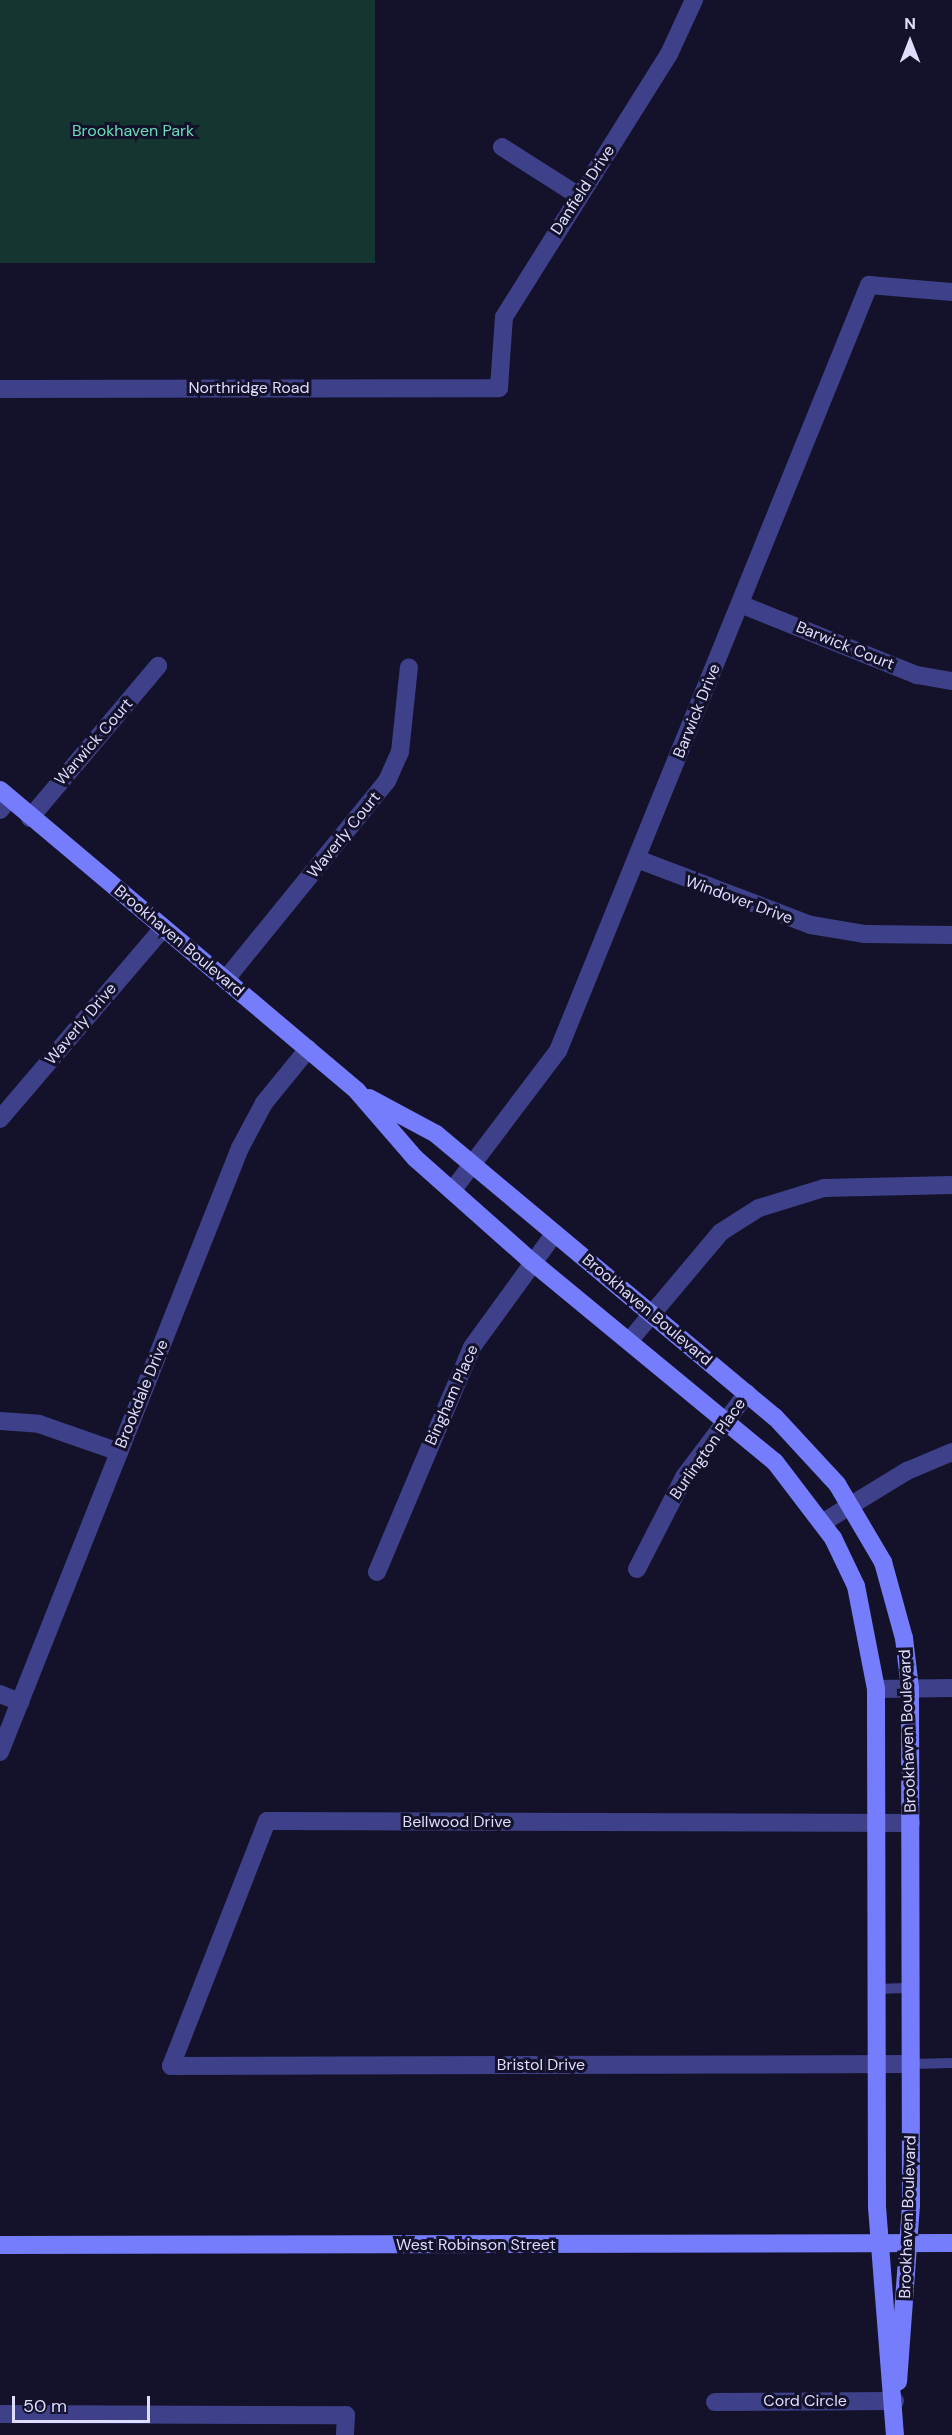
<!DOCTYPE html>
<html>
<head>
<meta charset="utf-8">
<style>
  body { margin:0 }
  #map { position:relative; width:952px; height:2435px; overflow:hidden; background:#14122b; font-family:"DM Sans",sans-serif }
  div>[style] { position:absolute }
  .green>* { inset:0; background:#153531; transform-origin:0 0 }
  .lane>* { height:10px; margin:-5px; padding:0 5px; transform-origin:5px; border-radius:5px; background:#3e4189 }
  .street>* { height:18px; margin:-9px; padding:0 9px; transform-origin:9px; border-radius:9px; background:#3e4189 }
  .secondary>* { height:18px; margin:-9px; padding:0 9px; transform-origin:9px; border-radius:9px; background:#757dfd }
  span { translate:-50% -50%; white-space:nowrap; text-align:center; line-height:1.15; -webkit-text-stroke:6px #14122b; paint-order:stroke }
  .park-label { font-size:16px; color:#68dfb8 }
  .street-label { font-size:16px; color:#deddfe }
  .north { position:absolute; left:880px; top:12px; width:60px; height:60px; -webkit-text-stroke:4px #14122b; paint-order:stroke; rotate:0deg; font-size:16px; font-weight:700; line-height:24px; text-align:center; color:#deddfe }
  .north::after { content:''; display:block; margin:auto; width:21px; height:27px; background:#deddfe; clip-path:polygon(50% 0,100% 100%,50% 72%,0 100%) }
  .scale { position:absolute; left:12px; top:2396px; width:138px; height:27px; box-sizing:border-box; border:3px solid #deddfe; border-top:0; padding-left:8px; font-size:18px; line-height:21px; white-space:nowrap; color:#deddfe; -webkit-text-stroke:4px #14122b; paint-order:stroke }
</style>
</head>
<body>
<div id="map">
  <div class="green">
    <div style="left:0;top:0;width:375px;height:263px"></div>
  </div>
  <div class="lane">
    <div style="left:877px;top:1989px;width:34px;rotate:-2deg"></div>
    <div style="left:911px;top:2064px;width:41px;rotate:-1.4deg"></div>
  </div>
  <div class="street">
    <div style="left:502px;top:147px;width:91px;rotate:32.5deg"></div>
    <div style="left:0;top:389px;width:499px;rotate:-0.1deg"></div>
    <div style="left:499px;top:388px;width:71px;rotate:-86deg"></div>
    <div style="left:504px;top:317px;width:310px;rotate:-57.9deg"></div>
    <div style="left:669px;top:54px;width:60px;rotate:-65.2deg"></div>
    <div style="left:740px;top:604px;width:191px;rotate:21.9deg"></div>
    <div style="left:917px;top:675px;width:36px;rotate:10deg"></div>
    <div style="left:0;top:810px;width:14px;rotate:-51deg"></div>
    <div style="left:30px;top:818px;width:199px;rotate:-49.9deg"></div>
    <div style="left:637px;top:859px;width:186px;rotate:20.8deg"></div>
    <div style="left:811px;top:925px;width:55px;rotate:9.5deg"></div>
    <div style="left:865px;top:934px;width:87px;rotate:0.7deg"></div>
    <div style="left:226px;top:979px;width:255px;rotate:-50.9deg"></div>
    <div style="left:387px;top:781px;width:32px;rotate:-66deg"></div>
    <div style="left:400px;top:752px;width:85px;rotate:-84deg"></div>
    <div style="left:0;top:1119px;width:251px;rotate:-49.5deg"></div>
    <div style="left:452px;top:1191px;width:176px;rotate:-52.9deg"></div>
    <div style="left:558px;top:1051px;width:827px;rotate:-67.9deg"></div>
    <div style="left:869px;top:285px;width:83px;rotate:4.8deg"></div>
    <div style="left:630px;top:1340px;width:141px;rotate:-49.9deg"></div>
    <div style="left:721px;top:1232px;width:45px;rotate:-32.3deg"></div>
    <div style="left:759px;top:1208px;width:68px;rotate:-17.1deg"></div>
    <div style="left:824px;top:1188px;width:128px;rotate:-1.3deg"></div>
    <div style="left:0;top:1421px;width:39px;rotate:4deg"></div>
    <div style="left:39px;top:1424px;width:85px;rotate:19.3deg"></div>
    <div style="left:822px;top:1523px;width:100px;rotate:-31.5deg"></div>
    <div style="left:907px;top:1471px;width:49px;rotate:-22.9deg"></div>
    <div style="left:637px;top:1569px;width:103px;rotate:-62.9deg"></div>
    <div style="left:684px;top:1477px;width:105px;rotate:-53.1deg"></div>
    <div style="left:377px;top:1572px;width:244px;rotate:-67.1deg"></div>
    <div style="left:472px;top:1347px;width:140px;rotate:-54deg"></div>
    <div style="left:876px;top:1689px;width:76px;rotate:-0.8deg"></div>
    <div style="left:0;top:1694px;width:22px;rotate:22deg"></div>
    <div style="left:0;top:1752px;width:650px;rotate:-68.33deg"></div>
    <div style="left:240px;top:1148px;width:51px;rotate:-61.9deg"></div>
    <div style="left:264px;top:1103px;width:70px;rotate:-50.8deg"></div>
    <div style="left:911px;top:1823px;width:644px;rotate:-179.82deg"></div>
    <div style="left:267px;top:1821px;width:263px;rotate:111.4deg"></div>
    <div style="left:171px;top:2066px;width:740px;rotate:-0.15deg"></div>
    <div style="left:715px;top:2402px;width:180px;rotate:-0.3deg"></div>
    <div style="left:0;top:2414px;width:346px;rotate:0.2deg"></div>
    <div style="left:346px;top:2415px;width:20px;rotate:93deg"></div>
  </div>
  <div class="secondary">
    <div style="left:0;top:790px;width:467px;rotate:40.1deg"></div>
    <div style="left:357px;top:1091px;width:89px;rotate:49.1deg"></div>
    <div style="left:415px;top:1158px;width:155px;rotate:41.6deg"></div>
    <div style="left:531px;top:1261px;width:316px;rotate:39.5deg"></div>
    <div style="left:775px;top:1462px;width:96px;rotate:52.7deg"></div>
    <div style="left:833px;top:1538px;width:53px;rotate:64.4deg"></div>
    <div style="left:856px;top:1586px;width:105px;rotate:79deg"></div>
    <div style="left:876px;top:1689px;width:518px;rotate:89.89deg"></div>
    <div style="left:877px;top:2207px;width:229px;rotate:85.5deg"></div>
    <div style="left:369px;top:1098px;width:76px;rotate:28.2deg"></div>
    <div style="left:436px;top:1134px;width:442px;rotate:39.9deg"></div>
    <div style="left:775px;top:1417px;width:91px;rotate:47.2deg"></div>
    <div style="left:837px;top:1484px;width:91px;rotate:59.5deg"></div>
    <div style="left:883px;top:1562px;width:79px;rotate:74.6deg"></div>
    <div style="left:904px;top:1638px;width:50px;rotate:83.2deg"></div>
    <div style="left:910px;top:1688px;width:517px;rotate:89.89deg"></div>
    <div style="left:911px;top:2205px;width:177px;rotate:94.2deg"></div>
    <div style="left:0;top:2245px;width:952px;rotate:-0.12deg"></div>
  </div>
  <div class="park-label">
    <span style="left:133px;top:131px">Brookhaven Park</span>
  </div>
  <div class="street-label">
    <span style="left:583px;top:190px;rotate:-57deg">Danfield Drive</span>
    <span style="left:249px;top:388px">Northridge Road</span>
    <span style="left:845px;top:646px;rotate:22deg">Barwick Court</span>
    <span style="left:697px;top:711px;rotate:-68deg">Barwick Drive</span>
    <span style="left:94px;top:742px;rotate:-49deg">Warwick Court</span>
    <span style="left:344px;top:835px;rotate:-51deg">Waverly Court</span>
    <span style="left:739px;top:900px;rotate:20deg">Windover Drive</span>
    <span style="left:179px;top:941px;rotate:40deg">Brookhaven Boulevard</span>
    <span style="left:81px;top:1024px;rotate:-50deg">Waverly Drive</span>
    <span style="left:647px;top:1310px;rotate:40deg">Brookhaven Boulevard</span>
    <span style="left:142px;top:1394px;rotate:-68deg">Brookdale Drive</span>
    <span style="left:452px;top:1395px;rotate:-66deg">Bingham Place</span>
    <span style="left:708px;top:1449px;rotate:-55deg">Burlington Place</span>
    <span style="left:908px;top:1731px;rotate:-92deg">Brookhaven Boulevard</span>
    <span style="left:457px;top:1822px">Bellwood Drive</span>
    <span style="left:541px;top:2065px">Bristol Drive</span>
    <span style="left:908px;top:2217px;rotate:-88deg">Brookhaven Boulevard</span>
    <span style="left:476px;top:2245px">West Robinson Street</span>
    <span style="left:805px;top:2401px">Cord Circle</span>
  </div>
  <div class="north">N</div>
  <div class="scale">50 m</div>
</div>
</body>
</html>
